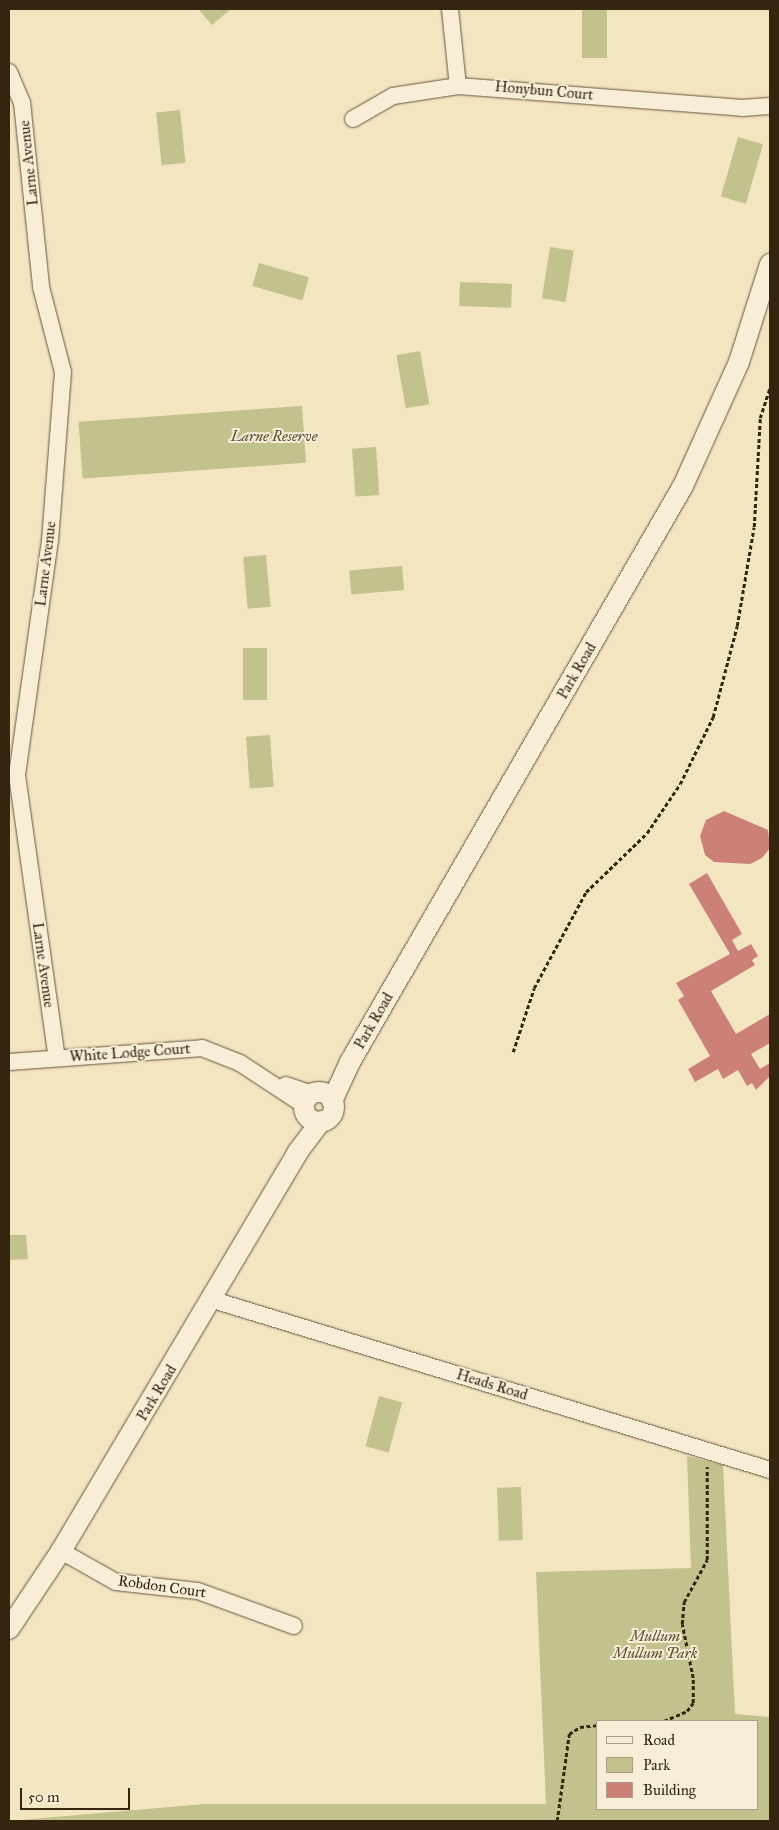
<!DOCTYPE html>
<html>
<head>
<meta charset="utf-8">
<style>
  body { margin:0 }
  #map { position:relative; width:779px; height:1830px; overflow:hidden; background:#f4e5c1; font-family:"IM FELL Great Primer",serif }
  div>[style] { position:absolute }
  .green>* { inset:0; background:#c2c28e; transform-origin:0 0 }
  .building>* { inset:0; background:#cb8177 }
  .path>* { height:2.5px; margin-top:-1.25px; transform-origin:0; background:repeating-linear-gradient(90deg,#34250f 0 4px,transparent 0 6.5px) }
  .roads { filter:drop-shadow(0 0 1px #64553c) drop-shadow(0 0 1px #64553c) }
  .minor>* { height:16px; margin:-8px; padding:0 8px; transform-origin:8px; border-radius:8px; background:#f8eed7 }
  .tertiary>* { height:20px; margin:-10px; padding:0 10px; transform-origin:10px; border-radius:10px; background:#f8eed7 }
  .tertiary>.ring { margin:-10px; padding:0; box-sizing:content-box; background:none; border:20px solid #f8eed7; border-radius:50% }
  span { translate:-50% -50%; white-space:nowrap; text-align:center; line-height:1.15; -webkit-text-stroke:4px #f8eed7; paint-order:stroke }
  .street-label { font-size:15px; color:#34250f }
  .park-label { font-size:15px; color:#584c2f; font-style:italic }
  .frame { position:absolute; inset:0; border:10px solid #34250f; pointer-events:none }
  .legend { position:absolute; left:596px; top:1720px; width:162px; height:90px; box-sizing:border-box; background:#f8eed7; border:1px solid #aa9e87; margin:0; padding:6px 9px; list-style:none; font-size:15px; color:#34250f }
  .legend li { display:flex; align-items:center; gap:10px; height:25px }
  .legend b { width:25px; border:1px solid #aa9e87 }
  .scale { position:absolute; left:20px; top:1788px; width:110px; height:22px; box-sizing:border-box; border:2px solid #34250f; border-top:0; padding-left:6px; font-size:15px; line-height:18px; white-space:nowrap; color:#34250f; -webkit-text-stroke:4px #f8eed7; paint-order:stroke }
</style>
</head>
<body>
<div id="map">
  <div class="green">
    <div style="clip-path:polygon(198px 9px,231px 9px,212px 25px)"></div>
    <div style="left:582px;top:9px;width:25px;height:49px"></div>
    <div style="left:180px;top:110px;width:53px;height:24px;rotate:84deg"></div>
    <div style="left:738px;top:137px;width:26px;height:62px;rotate:16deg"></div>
    <div style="left:550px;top:247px;width:24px;height:52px;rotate:9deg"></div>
    <div style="left:259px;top:263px;width:52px;height:24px;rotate:16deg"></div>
    <div style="left:460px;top:282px;width:52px;height:24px;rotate:2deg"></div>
    <div style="left:420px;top:351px;width:54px;height:24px;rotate:80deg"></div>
    <div style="left:302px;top:406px;width:57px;height:224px;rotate:86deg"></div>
    <div style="left:376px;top:447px;width:48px;height:24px;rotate:86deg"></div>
    <div style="left:266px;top:555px;width:52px;height:23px;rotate:85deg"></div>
    <div style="left:402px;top:566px;width:24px;height:53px;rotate:85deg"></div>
    <div style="left:243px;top:648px;width:24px;height:52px"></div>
    <div style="left:270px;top:735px;width:52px;height:24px;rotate:86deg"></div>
    <div style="clip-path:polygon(9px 1235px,26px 1235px,28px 1259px,9px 1260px)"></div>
    <div style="left:379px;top:1396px;width:24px;height:52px;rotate:15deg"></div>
    <div style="clip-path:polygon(evenodd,687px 1456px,723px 1465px,735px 1714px,770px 1717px,770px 1821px,9px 1821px,204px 1804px,546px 1804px,536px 1572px,691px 1568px,687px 1456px,598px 1721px,758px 1721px,758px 1809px,598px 1809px,598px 1721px)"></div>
    <div style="left:521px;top:1487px;width:53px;height:24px;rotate:88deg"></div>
  </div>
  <div class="building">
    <div style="clip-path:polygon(724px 811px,768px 830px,770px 848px,762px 858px,750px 864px,714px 862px,705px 855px,700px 836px,706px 820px)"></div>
    <div style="clip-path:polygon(707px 873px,742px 934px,732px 940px,738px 951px,751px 944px,758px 956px,752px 960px,755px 965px,711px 991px,736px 1034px,770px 1014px,770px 1043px,751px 1054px,760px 1069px,770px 1063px,770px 1076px,756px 1090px,752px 1083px,747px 1086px,738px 1070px,723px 1079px,718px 1069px,695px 1082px,688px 1069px,710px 1056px,678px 1000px,684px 996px,676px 983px,730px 954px,689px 884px)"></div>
  </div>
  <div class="path">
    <div style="left:513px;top:1052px;width:67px;rotate:-71.8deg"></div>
    <div style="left:534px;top:988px;width:109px;rotate:-61.6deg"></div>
    <div style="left:586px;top:892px;width:85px;rotate:-44deg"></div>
    <div style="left:647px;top:833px;width:59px;rotate:-56deg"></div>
    <div style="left:680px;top:784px;width:75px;rotate:-63.8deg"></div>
    <div style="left:713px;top:717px;width:94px;rotate:-75.2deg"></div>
    <div style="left:737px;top:626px;width:100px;rotate:-80.3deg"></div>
    <div style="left:754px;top:527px;width:109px;rotate:-86.8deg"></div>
    <div style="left:760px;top:418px;width:33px;rotate:-72deg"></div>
    <div style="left:664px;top:1721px;width:25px;rotate:-23deg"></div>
    <div style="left:687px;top:1711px;width:10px;rotate:-53deg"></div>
    <div style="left:693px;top:1703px;width:25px;rotate:-90deg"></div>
    <div style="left:693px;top:1678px;width:55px;rotate:-101.5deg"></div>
    <div style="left:682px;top:1624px;width:22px;rotate:-85deg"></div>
    <div style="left:684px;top:1602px;width:48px;rotate:-61.3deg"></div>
    <div style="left:707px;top:1560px;width:93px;rotate:-90deg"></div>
    <div style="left:77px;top:1821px;width:131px"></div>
    <div style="left:557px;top:1821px;width:88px;rotate:-82.1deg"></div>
    <div style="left:569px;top:1734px;width:13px;rotate:-32deg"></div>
    <div style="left:580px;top:1727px;width:18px;rotate:-6deg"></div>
  </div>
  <div class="roads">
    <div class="minor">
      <div style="left:450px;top:9px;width:77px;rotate:84.1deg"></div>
      <div style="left:9px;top:72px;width:33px;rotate:67deg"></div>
      <div style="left:22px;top:102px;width:186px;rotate:84.1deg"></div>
      <div style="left:41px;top:287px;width:88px;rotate:75.5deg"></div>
      <div style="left:63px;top:372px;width:169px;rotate:94.4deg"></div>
      <div style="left:50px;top:540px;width:237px;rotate:98deg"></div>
      <div style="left:17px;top:775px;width:286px;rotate:82deg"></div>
      <div style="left:353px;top:119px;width:46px;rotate:-29.9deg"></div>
      <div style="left:393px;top:96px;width:66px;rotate:-8.7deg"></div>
      <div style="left:458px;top:86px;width:285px;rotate:4.4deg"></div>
      <div style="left:742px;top:108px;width:28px;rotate:-4deg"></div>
      <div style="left:9px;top:1062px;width:194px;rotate:-4.1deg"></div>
      <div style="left:202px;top:1048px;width:41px;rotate:21.5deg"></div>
      <div style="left:240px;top:1063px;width:77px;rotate:33.3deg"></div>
      <div style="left:286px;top:1085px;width:28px;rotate:19deg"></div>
      <div style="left:213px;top:1300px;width:582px;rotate:16.97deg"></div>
      <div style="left:61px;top:1551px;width:63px;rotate:29.4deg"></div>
      <div style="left:116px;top:1582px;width:82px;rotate:6.3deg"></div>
      <div style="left:198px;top:1591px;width:102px;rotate:20deg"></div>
    </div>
    <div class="tertiary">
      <div class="ring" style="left:304px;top:1092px;width:10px;height:10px"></div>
      <div style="left:332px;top:1101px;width:43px;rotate:-65.2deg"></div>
      <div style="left:350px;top:1062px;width:665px;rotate:-59.97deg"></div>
      <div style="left:683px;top:486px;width:136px;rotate:-65.7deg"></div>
      <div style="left:739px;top:362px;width:103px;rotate:-72.4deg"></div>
      <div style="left:9px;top:1629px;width:94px;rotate:-56.3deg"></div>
      <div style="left:61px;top:1551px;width:463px;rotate:-59.3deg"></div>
      <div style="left:297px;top:1153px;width:40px;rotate:-53deg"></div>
    </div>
  </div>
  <div class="street-label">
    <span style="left:544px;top:91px;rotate:5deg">Honybun Court</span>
    <span style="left:29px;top:163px;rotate:-96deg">Larne Avenue</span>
    <span style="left:46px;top:564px;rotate:-83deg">Larne Avenue</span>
    <span style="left:577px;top:671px;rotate:-60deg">Park Road</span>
    <span style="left:43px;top:965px;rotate:82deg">Larne Avenue</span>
    <span style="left:374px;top:1021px;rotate:-60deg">Park Road</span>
    <span style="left:130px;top:1053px;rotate:-4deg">White Lodge Court</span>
    <span style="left:492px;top:1385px;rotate:17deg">Heads Road</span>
    <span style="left:157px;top:1393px;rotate:-59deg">Park Road</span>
    <span style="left:162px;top:1587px;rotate:8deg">Robdon Court</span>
  </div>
  <div class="park-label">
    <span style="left:274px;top:437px">Larne Reserve</span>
    <span style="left:655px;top:1645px">Mullum<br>Mullum Park</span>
  </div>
  <div class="frame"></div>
  <ul class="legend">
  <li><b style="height:6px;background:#f8eed7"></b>Road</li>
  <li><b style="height:14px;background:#c2c28e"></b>Park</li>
  <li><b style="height:14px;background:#cb8177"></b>Building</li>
  </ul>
  <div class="scale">50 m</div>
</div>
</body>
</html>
